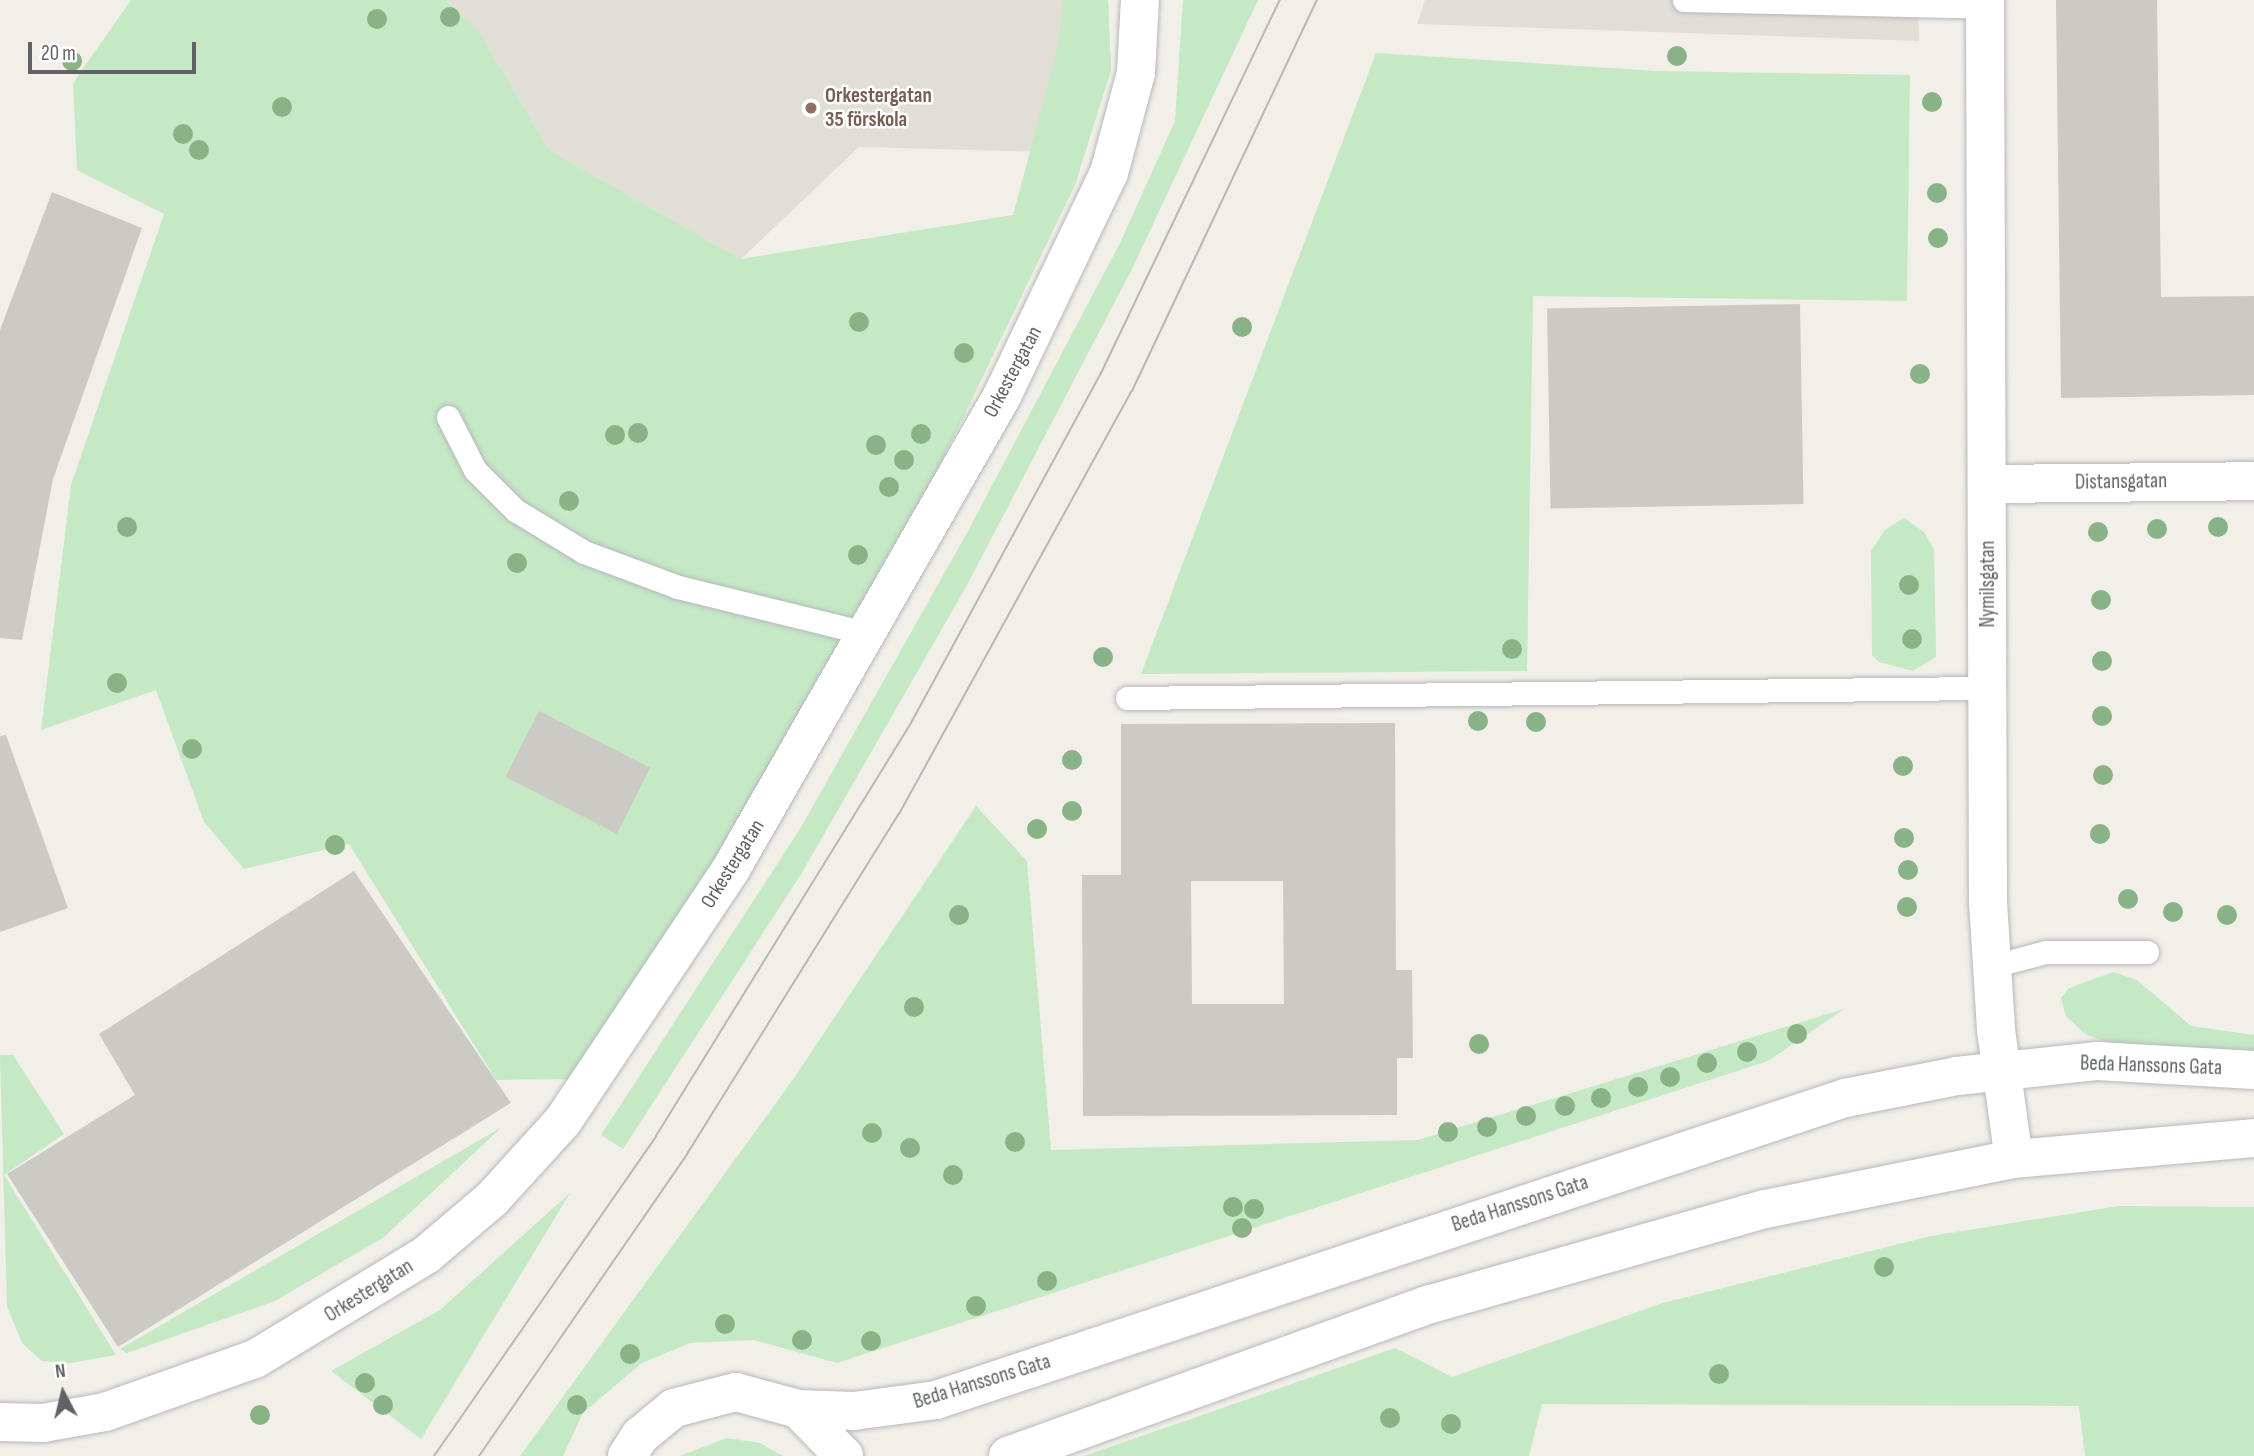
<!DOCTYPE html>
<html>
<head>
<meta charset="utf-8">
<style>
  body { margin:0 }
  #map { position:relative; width:2254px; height:1456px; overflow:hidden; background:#f1efe8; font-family:"Sofia Sans Condensed",sans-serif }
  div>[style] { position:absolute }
  .education>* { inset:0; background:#e1ded6 }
  .green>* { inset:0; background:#c5e8c5 }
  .building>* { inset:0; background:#cccac5; transform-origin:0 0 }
  .roads { filter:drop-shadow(0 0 2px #b5b8bc) drop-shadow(0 0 2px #b5b8bc) }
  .service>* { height:23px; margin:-11.5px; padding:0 11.5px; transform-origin:11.5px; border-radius:11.5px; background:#fff }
  .minor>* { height:38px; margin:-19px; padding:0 19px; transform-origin:19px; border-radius:19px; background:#fff }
  .tertiary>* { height:38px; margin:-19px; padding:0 19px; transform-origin:19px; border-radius:19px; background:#fff }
  .tram>* { height:2px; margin:-1px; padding:0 1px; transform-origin:1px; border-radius:1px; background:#b6b7b8 }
  .trees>* { width:20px; height:20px; margin:-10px; border-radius:50%; background:#89b387 }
  .dots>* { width:19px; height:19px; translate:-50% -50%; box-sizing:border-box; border:4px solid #fff; border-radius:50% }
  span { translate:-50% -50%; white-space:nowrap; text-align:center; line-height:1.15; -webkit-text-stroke:5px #fff; paint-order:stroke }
  .education-label { font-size:21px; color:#785e54; font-weight:700 }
  .left { translate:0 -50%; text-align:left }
  .street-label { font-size:21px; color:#5f6368 }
  .north { position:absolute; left:28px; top:1358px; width:70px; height:70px; -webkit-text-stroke:5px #fff; paint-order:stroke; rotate:353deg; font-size:19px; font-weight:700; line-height:28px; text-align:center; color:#5f6368 }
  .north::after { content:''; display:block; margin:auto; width:24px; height:32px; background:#5f6368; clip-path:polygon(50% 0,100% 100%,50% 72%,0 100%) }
  .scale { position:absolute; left:28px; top:42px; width:168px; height:32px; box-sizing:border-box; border:4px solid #5f6368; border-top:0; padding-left:9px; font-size:21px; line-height:24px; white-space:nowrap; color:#5f6368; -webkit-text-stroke:5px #fff; paint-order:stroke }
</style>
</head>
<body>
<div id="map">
  <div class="education">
    <div style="clip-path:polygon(446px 0,1108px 0,1111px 70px,1085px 153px,859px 147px,741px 259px,549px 150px,481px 35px)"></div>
    <div style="clip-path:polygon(1425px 0,1918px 0,1919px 41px,1417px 24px)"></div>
  </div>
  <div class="green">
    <div style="clip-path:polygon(131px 0,446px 0,481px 35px,549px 150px,741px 259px,1013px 215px,1058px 46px,1064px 0,1108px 0,1111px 70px,1075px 185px,936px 474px,668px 942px,574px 1079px,496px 1080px,349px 844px,244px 869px,204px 822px,156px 690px,41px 730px,71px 485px,164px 214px,77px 170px,73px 83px)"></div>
    <div style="clip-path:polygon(1183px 0,1258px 0,1132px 269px,966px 587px,800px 876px,623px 1149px,601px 1135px,800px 829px,967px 533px,1120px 243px,1175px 121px)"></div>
    <div style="clip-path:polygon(1376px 53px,1657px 71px,1910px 75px,1907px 301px,1533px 296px,1527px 671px,1141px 674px)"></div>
    <div style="clip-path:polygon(1904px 518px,1924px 532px,1934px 549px,1936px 657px,1913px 671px,1879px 662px,1872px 655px,1871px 551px,1885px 530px)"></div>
    <div style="clip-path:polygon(976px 806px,1027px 861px,1051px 1150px,1418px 1140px,1844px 1009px,1768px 1061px,837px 1363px,754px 1340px,690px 1343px,642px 1363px,583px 1413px,563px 1456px,520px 1456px,794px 1078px)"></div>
    <div style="clip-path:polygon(2113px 972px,2137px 980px,2191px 1026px,2254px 1035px,2254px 1056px,2111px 1043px,2085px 1034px,2066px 1016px,2061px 998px,2069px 988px)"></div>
    <div style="clip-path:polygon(0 1055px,13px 1055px,64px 1134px,4px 1175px,116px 1355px,70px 1363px,42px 1361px,22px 1343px,7px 1306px)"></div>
    <div style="clip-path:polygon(502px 1127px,384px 1237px,275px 1301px,127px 1353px,120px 1349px)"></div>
    <div style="clip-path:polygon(570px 1193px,421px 1439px,331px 1371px,440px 1310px)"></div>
    <div style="clip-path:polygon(2119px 1206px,2254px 1207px,2254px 1456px,2085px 1456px,2079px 1406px,1542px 1404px,1529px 1456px,1084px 1456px,1395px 1348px,1452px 1377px,1663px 1303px,1931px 1236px)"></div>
    <div style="clip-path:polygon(727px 1438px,760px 1443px,783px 1456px,680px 1456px)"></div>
  </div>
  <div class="building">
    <div style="clip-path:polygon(2056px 0,2157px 0,2161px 297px,2254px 296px,2254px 395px,2061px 398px)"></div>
    <div style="clip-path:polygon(52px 192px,142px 228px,53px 479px,22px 640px,0 638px,0 330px)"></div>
    <div style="left:1800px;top:304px;width:200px;height:253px;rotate:89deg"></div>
    <div style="left:539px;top:711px;width:125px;height:74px;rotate:27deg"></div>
    <div style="clip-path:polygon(evenodd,1395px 723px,1396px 970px,1412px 970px,1413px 1058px,1397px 1058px,1397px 1115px,1083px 1116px,1082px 875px,1121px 875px,1121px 724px,1395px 723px,1191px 881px,1283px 881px,1284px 1004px,1192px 1004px,1191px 881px)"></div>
    <div style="clip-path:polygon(6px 735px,68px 908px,0 932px,0 736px)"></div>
    <div style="clip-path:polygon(354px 871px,511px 1103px,118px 1347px,7px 1174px,135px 1095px,99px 1034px)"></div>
  </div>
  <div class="roads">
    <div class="service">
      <div style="left:1684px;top:0;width:301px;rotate:1.3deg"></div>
      <div style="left:448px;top:417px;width:59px;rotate:63deg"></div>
      <div style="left:475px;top:470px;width:57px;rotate:45deg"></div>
      <div style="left:515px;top:510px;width:81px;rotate:31.3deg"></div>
      <div style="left:584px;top:552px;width:100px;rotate:20.4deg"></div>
      <div style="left:678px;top:587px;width:197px;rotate:13.8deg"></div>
      <div style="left:1127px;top:698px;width:860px;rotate:-0.67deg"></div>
      <div style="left:1993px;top:966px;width:55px;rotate:-14.8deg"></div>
      <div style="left:2046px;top:952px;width:101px"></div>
    </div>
    <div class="minor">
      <div style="left:1985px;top:0;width:902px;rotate:89.81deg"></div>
      <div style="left:1988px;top:902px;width:128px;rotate:86.4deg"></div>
      <div style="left:1996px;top:1030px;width:130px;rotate:82.1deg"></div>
      <div style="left:1988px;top:484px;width:266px;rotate:-0.6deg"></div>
      <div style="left:0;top:1422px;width:43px;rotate:1.3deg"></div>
      <div style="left:43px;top:1423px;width:63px;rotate:-10.1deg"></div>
      <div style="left:105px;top:1412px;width:159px;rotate:-19.5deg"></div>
      <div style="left:255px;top:1359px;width:200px;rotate:-31.3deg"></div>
      <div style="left:426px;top:1255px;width:87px;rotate:-40.3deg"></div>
      <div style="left:492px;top:1199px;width:105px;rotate:-47.7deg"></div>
      <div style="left:563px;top:1121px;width:303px;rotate:-56.3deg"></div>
      <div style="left:731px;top:869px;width:545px;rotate:-60.19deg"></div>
      <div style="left:1002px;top:396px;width:247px;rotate:-64.4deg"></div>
      <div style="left:1109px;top:173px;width:104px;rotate:-74.9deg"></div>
      <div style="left:1136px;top:73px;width:73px;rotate:-86.9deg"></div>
    </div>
    <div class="tertiary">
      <div style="left:798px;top:1409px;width:56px;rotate:2deg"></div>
      <div style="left:854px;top:1411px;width:83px;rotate:-7.6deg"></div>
      <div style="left:936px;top:1400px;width:958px;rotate:-18.38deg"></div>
      <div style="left:1845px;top:1098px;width:114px;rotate:-11.1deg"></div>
      <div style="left:1957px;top:1076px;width:142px;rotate:-6.1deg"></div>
      <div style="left:2098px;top:1061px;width:156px;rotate:3.3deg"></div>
      <div style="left:627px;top:1456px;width:24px;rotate:-57deg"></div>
      <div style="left:640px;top:1436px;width:44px;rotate:-39.5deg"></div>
      <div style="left:674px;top:1408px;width:64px;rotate:-14.5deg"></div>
      <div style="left:736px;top:1392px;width:64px;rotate:15.3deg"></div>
      <div style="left:798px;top:1409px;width:66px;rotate:45.6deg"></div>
      <div style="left:1008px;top:1456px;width:449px;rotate:-19.8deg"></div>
      <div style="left:1431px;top:1304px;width:347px;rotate:-15.9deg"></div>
      <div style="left:1765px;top:1209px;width:254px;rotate:-11.4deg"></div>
      <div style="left:2014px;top:1159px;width:241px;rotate:-5deg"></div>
    </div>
  </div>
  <div class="tram">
    <div style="left:434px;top:1456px;width:389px;rotate:-55.2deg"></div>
    <div style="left:656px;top:1136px;width:488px;rotate:-58.3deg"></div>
    <div style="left:912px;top:721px;width:396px;rotate:-61.5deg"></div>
    <div style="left:1101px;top:373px;width:414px;rotate:-64.4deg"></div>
    <div style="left:479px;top:1456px;width:367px;rotate:-55.4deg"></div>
    <div style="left:687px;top:1154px;width:401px;rotate:-58.1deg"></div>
    <div style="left:899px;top:814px;width:483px;rotate:-61.2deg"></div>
    <div style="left:1132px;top:391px;width:433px;rotate:-64.7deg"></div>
  </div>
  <div class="trees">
    <div style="left:450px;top:17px"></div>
    <div style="left:377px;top:19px"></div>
    <div style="left:1677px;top:56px"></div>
    <div style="left:72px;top:61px"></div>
    <div style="left:1932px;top:102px"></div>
    <div style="left:282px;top:107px"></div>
    <div style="left:183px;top:134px"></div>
    <div style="left:199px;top:150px"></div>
    <div style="left:1937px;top:193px"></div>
    <div style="left:1938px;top:238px"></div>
    <div style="left:859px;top:322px"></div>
    <div style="left:1242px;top:327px"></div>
    <div style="left:964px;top:353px"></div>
    <div style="left:1920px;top:374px"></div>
    <div style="left:638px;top:433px"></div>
    <div style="left:921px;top:434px"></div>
    <div style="left:615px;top:435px"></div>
    <div style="left:876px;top:445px"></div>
    <div style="left:904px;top:460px"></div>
    <div style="left:889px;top:487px"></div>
    <div style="left:569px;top:501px"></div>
    <div style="left:127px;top:527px"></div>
    <div style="left:2218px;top:527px"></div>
    <div style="left:2157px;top:529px"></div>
    <div style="left:2098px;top:532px"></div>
    <div style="left:858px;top:555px"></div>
    <div style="left:517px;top:563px"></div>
    <div style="left:1909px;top:585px"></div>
    <div style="left:2101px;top:600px"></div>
    <div style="left:1912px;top:639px"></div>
    <div style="left:1512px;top:649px"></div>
    <div style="left:1103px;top:657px"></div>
    <div style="left:2102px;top:661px"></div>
    <div style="left:117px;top:683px"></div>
    <div style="left:2102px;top:716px"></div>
    <div style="left:1478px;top:721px"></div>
    <div style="left:1536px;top:722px"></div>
    <div style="left:192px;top:749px"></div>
    <div style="left:1072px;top:760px"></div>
    <div style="left:1903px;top:766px"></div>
    <div style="left:2103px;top:775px"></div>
    <div style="left:1072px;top:811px"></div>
    <div style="left:1037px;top:829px"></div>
    <div style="left:2100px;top:834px"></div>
    <div style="left:1904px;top:838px"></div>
    <div style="left:335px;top:845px"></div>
    <div style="left:1908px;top:870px"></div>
    <div style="left:2128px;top:899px"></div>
    <div style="left:1907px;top:907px"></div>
    <div style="left:2173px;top:912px"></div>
    <div style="left:959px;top:915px"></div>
    <div style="left:2227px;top:915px"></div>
    <div style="left:914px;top:1007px"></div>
    <div style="left:1797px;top:1034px"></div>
    <div style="left:1479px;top:1044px"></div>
    <div style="left:1747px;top:1052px"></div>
    <div style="left:1707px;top:1063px"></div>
    <div style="left:1670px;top:1077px"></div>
    <div style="left:1638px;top:1087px"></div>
    <div style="left:1601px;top:1098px"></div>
    <div style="left:1565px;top:1106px"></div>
    <div style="left:1526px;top:1116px"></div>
    <div style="left:1487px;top:1127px"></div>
    <div style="left:1448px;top:1132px"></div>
    <div style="left:872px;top:1133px"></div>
    <div style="left:1015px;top:1142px"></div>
    <div style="left:910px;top:1148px"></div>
    <div style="left:953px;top:1175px"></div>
    <div style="left:1233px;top:1207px"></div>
    <div style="left:1254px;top:1209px"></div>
    <div style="left:1242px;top:1228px"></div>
    <div style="left:1884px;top:1267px"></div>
    <div style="left:1047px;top:1281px"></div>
    <div style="left:976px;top:1306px"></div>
    <div style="left:725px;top:1324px"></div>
    <div style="left:802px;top:1340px"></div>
    <div style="left:871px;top:1341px"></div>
    <div style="left:630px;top:1354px"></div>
    <div style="left:1719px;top:1374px"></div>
    <div style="left:365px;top:1383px"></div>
    <div style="left:383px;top:1405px"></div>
    <div style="left:577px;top:1405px"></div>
    <div style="left:260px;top:1415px"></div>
    <div style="left:1390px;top:1418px"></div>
    <div style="left:1451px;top:1424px"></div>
  </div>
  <div class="dots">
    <div style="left:811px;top:108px;background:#8d6e63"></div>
  </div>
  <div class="education-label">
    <span class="left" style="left:825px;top:108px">Orkestergatan<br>35 förskola</span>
  </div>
  <div class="street-label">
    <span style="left:1013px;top:372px;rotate:-62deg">Orkestergatan</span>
    <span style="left:2121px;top:482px;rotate:-1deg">Distansgatan</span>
    <span style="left:1988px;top:584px;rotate:-90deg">Nymilsgatan</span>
    <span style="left:733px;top:864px;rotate:-58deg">Orkestergatan</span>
    <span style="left:2151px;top:1066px;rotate:2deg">Beda Hanssons Gata</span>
    <span style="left:1520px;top:1204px;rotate:-18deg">Beda Hanssons Gata</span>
    <span style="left:369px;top:1291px;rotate:-32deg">Orkestergatan</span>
    <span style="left:982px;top:1382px;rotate:-17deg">Beda Hanssons Gata</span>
  </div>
  <div class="north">N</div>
  <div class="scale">20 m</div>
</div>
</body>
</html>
